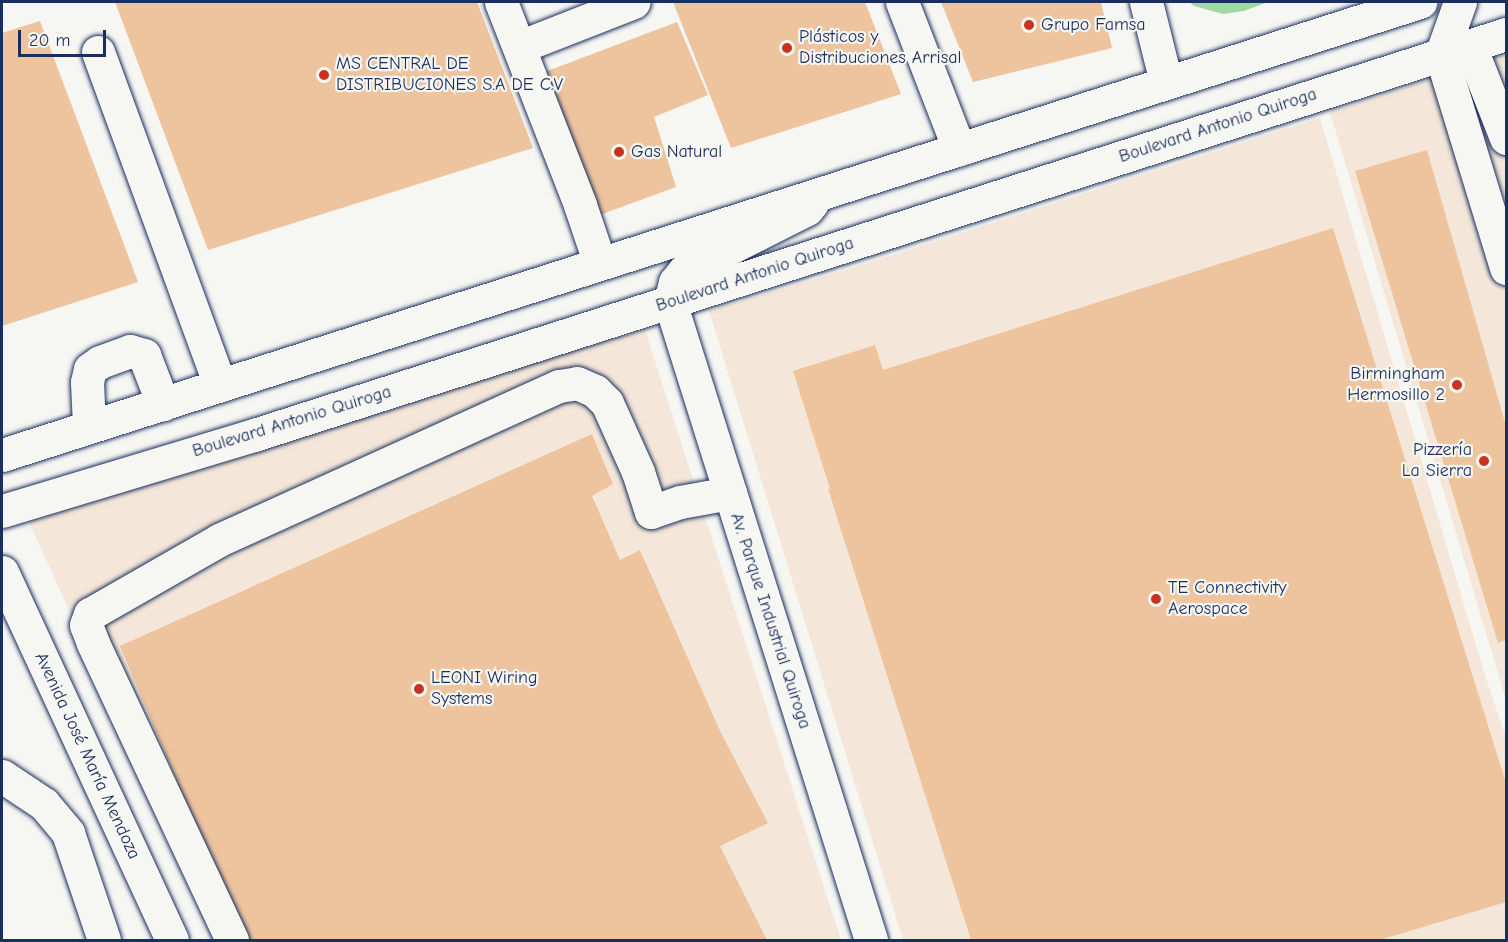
<!DOCTYPE html>
<html>
<head>
<meta charset="utf-8">
<style>
  body { margin:0 }
  #map { position:relative; width:1508px; height:942px; overflow:hidden; background:#f6f6f2; font-family:"Comic Neue",sans-serif }
  div>[style] { position:absolute }
  .built>* { inset:0; background:#f4e7d9 }
  .green>* { inset:0; background:#9dd9a1 }
  .building>* { inset:0; background:#eec49e }
  .roads { filter:drop-shadow(0 0 2px #1b2f5e) drop-shadow(0 0 2px #1b2f5e) }
  .minor>* { height:33px; margin:-16.5px; padding:0 16.5px; transform-origin:16.5px; border-radius:16.5px; background:#f6f6f2 }
  .major>* { height:33px; margin:-16.5px; padding:0 16.5px; transform-origin:16.5px; border-radius:16.5px; background:#f6f6f2 }
  .dots>* { width:16px; height:16px; translate:-50% -50%; box-sizing:border-box; border:3px solid #f6f6f2; border-radius:50% }
  span { translate:-50% -50%; white-space:nowrap; text-align:center; line-height:1.15; -webkit-text-stroke:4.5px #f6f6f2; paint-order:stroke }
  .poi-label { font-size:18px; color:#1b2f5e }
  .left { translate:0 -50%; text-align:left }
  .right { translate:-100% -50%; text-align:right }
  .street-label { font-size:18px; color:#1b2f5e }
  .frame { position:absolute; inset:0; border:3px solid #1b2f5e; pointer-events:none }
  .scale { position:absolute; left:18px; top:30px; width:88px; height:27px; box-sizing:border-box; border:3px solid #1b2f5e; border-top:0; padding-left:8px; font-size:18px; line-height:21px; white-space:nowrap; color:#1b2f5e; -webkit-text-stroke:4px #f6f6f2; paint-order:stroke }
</style>
</head>
<body>
<div id="map">
  <div class="built">
    <div style="clip-path:polygon(1506px 54px,1506px 700px,1330px 112px)"></div>
    <div style="clip-path:polygon(1320px 118px,1483px 669px,1506px 738px,1506px 940px,903px 940px,709px 311px,862px 265px)"></div>
    <div style="clip-path:polygon(645px 330px,841px 940px,217px 940px,26px 515px)"></div>
  </div>
  <div class="green">
    <div style="clip-path:polygon(1189px 2px,1268px 2px,1244px 11px,1223px 14px,1194px 6px)"></div>
  </div>
  <div class="building">
    <div style="clip-path:polygon(115px 2px,477px 2px,533px 148px,208px 250px)"></div>
    <div style="clip-path:polygon(673px 2px,865px 2px,901px 94px,731px 148px)"></div>
    <div style="clip-path:polygon(941px 2px,1101px 2px,1112px 48px,973px 82px)"></div>
    <div style="clip-path:polygon(40px 21px,138px 282px,2px 326px,2px 33px)"></div>
    <div style="clip-path:polygon(677px 22px,708px 95px,654px 117px,676px 187px,597px 216px,542px 73px)"></div>
    <div style="clip-path:polygon(1427px 150px,1506px 426px,1506px 640px,1498px 643px,1355px 171px)"></div>
    <div style="clip-path:polygon(1333px 228px,1506px 783px,1506px 902px,1380px 940px,971px 940px,828px 489px,830px 489px,793px 371px,875px 345px,883px 370px)"></div>
    <div style="clip-path:polygon(592px 434px,613px 484px,592px 496px,620px 560px,640px 550px,720px 731px,768px 823px,720px 846px,767px 940px,244px 940px,120px 646px)"></div>
  </div>
  <div class="roads">
    <div class="minor">
      <div style="left:501px;top:2px;width:218px;rotate:68.7deg"></div>
      <div style="left:580px;top:205px;width:62px;rotate:71.3deg"></div>
      <div style="left:902px;top:2px;width:158px;rotate:68.8deg"></div>
      <div style="left:1146px;top:2px;width:82px;rotate:76deg"></div>
      <div style="left:1460px;top:2px;width:56px;rotate:109.7deg"></div>
      <div style="left:1441px;top:55px;width:223px;rotate:73deg"></div>
      <div style="left:1470px;top:46px;width:99px;rotate:68.6deg"></div>
      <div style="left:519px;top:47px;width:123px;rotate:-21.4deg"></div>
      <div style="left:98px;top:52px;width:355px;rotate:69.9deg"></div>
      <div style="left:812px;top:203px;width:8px;rotate:130deg"></div>
      <div style="left:807px;top:209px;width:138px;rotate:153.2deg"></div>
      <div style="left:684px;top:271px;width:14px;rotate:129deg"></div>
      <div style="left:675px;top:282px;width:21px;rotate:104deg"></div>
      <div style="left:670px;top:302px;width:669px;rotate:72.51deg"></div>
      <div style="left:89px;top:426px;width:44px;rotate:-92.6deg"></div>
      <div style="left:87px;top:382px;width:13px;rotate:-77deg"></div>
      <div style="left:90px;top:369px;width:12px;rotate:-35deg"></div>
      <div style="left:100px;top:362px;width:32px;rotate:-20deg"></div>
      <div style="left:130px;top:351px;width:15px;rotate:16deg"></div>
      <div style="left:144px;top:355px;width:53px;rotate:68.8deg"></div>
      <div style="left:2px;top:572px;width:405px;rotate:65.2deg"></div>
      <div style="left:2px;top:776px;width:50px;rotate:33.7deg"></div>
      <div style="left:44px;top:804px;width:38px;rotate:50deg"></div>
      <div style="left:68px;top:833px;width:113px;rotate:71.4deg"></div>
      <div style="left:232px;top:940px;width:328px;rotate:-115.1deg"></div>
      <div style="left:93px;top:643px;width:19px;rotate:-111deg"></div>
      <div style="left:86px;top:625px;width:12px;rotate:-70deg"></div>
      <div style="left:90px;top:614px;width:149px;rotate:-29.8deg"></div>
      <div style="left:219px;top:540px;width:373px;rotate:-24.4deg"></div>
      <div style="left:559px;top:386px;width:18px;rotate:-9deg"></div>
      <div style="left:577px;top:383px;width:20px;rotate:24deg"></div>
      <div style="left:595px;top:391px;width:17px;rotate:45deg"></div>
      <div style="left:607px;top:403px;width:76px;rotate:65.8deg"></div>
      <div style="left:638px;top:472px;width:42px;rotate:72deg"></div>
      <div style="left:651px;top:512px;width:31px;rotate:-19deg"></div>
      <div style="left:680px;top:502px;width:51px;rotate:-10.2deg"></div>
    </div>
    <div class="major">
      <div style="left:2px;top:455px;width:1489px;rotate:-17.72deg"></div>
      <div style="left:2px;top:511px;width:263px;rotate:-16.8deg"></div>
      <div style="left:254px;top:435px;width:1315px;rotate:-17.76deg"></div>
    </div>
  </div>
  <div class="dots">
    <div style="left:1029px;top:25px;background:#c8321e"></div>
    <div style="left:787px;top:48px;background:#c8321e"></div>
    <div style="left:324px;top:75px;background:#c8321e"></div>
    <div style="left:619px;top:152px;background:#c8321e"></div>
    <div style="left:1457px;top:385px;background:#c8321e"></div>
    <div style="left:1484px;top:461px;background:#c8321e"></div>
    <div style="left:1156px;top:599px;background:#c8321e"></div>
    <div style="left:419px;top:689px;background:#c8321e"></div>
  </div>
  <div class="poi-label">
    <span class="left" style="left:1041px;top:25px">Grupo Famsa</span>
    <span class="left" style="left:799px;top:48px">Plásticos y<br>Distribuciones Arrisal</span>
    <span class="left" style="left:336px;top:75px">MS CENTRAL DE<br>DISTRIBUCIONES S.A DE C.V</span>
    <span class="left" style="left:631px;top:152px">Gas Natural</span>
    <span class="right" style="left:1445px;top:385px">Birmingham<br>Hermosillo 2</span>
    <span class="right" style="left:1472px;top:461px">Pizzería<br>La Sierra</span>
    <span class="left" style="left:1168px;top:599px">TE Connectivity<br>Aerospace</span>
    <span class="left" style="left:431px;top:689px">LEONI Wiring<br>Systems</span>
  </div>
  <div class="street-label">
    <span style="left:1218px;top:126px;rotate:-18deg">Boulevard Antonio Quiroga</span>
    <span style="left:755px;top:275px;rotate:-18deg">Boulevard Antonio Quiroga</span>
    <span style="left:292px;top:422px;rotate:-17deg">Boulevard Antonio Quiroga</span>
    <span style="left:770px;top:621px;rotate:72deg">Av. Parque Industrial Quiroga</span>
    <span style="left:87px;top:756px;rotate:65deg">Avenida José María Mendoza</span>
  </div>
  <div class="frame"></div>
  <div class="scale">20 m</div>
</div>
</body>
</html>
